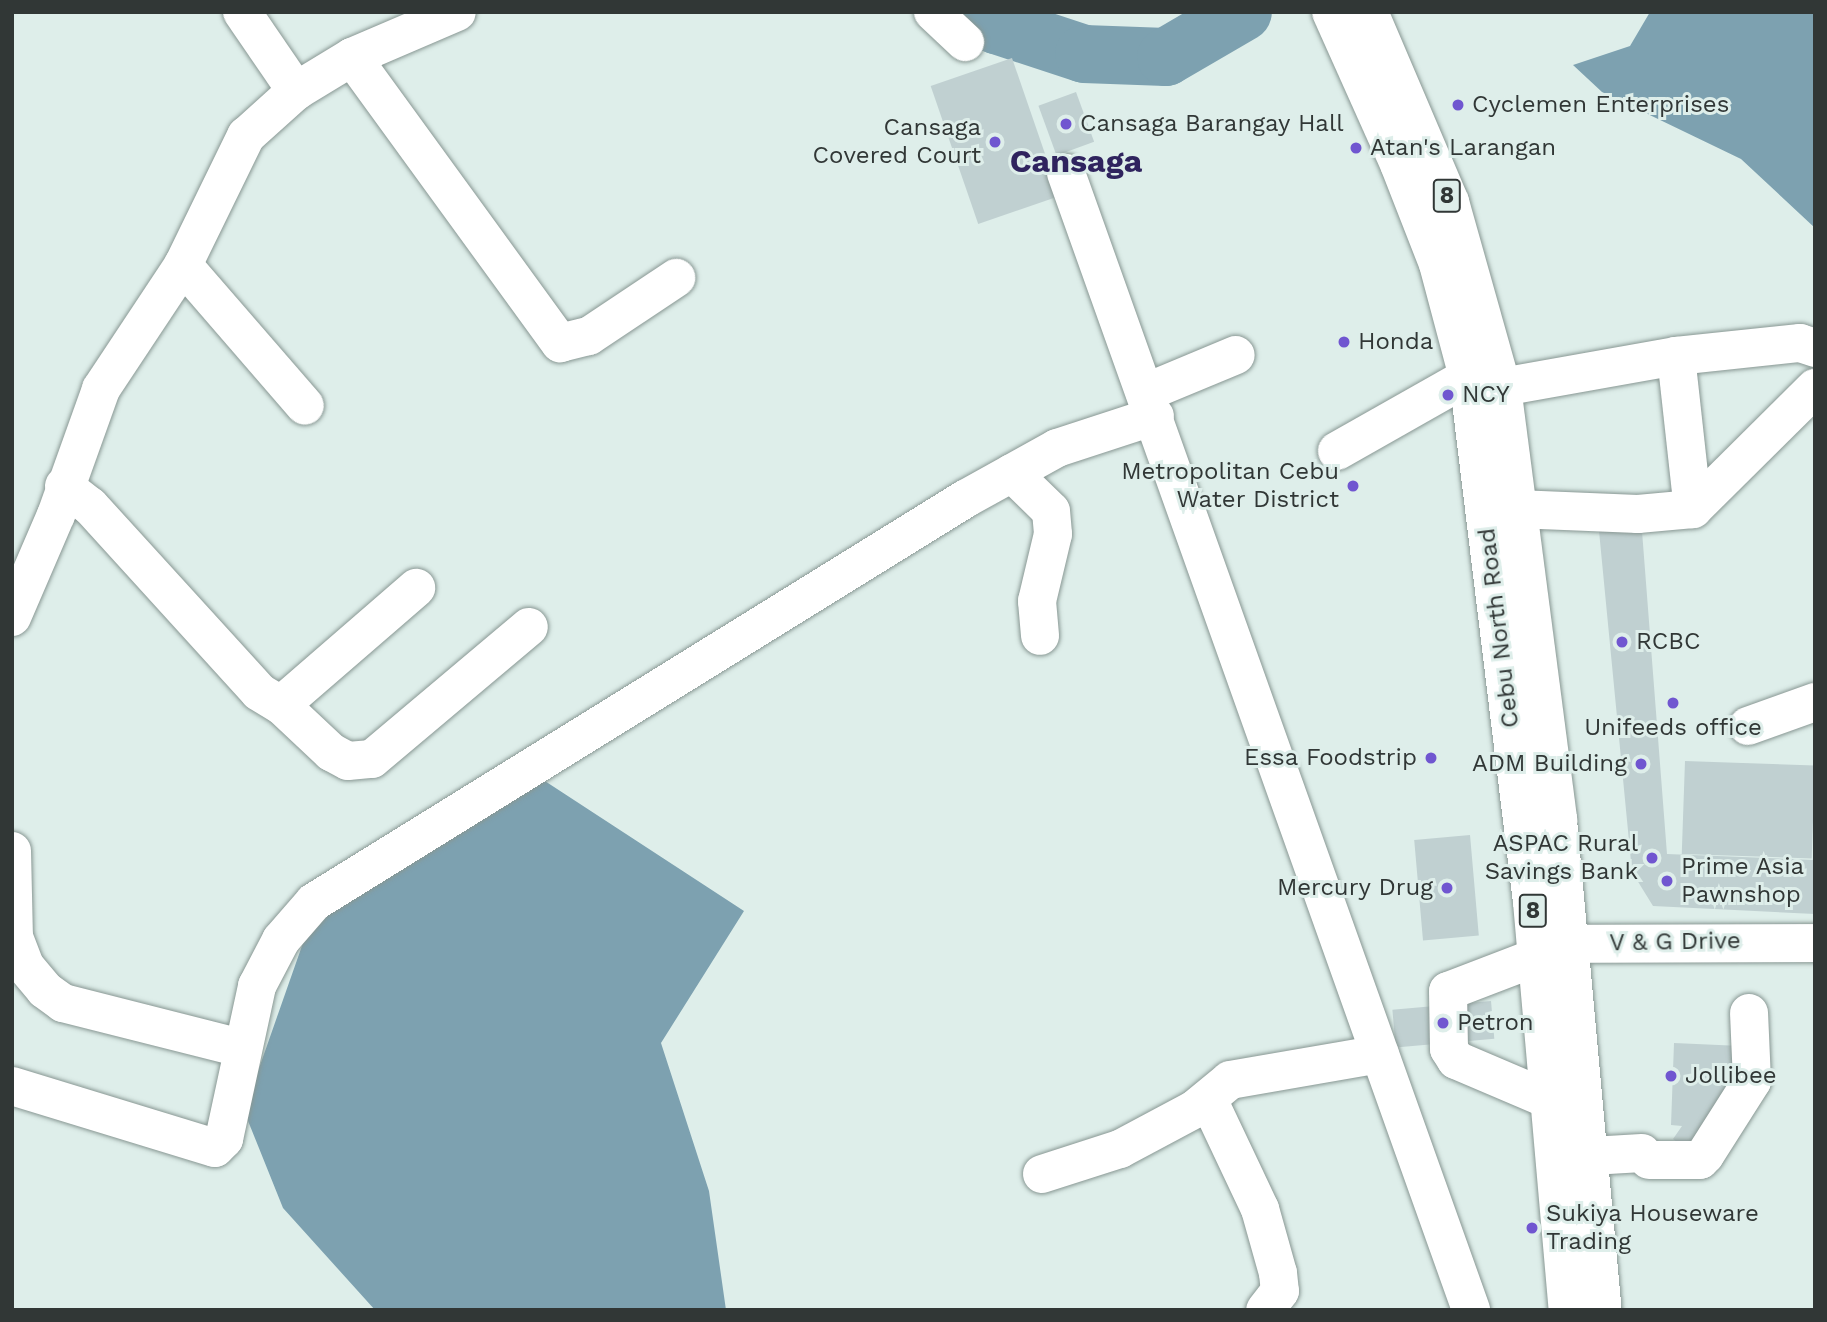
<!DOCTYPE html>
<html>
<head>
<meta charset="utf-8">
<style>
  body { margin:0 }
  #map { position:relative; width:1827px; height:1322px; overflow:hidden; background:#deeeea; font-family:"Work Sans",sans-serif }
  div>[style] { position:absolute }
  .water>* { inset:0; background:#7da1b0 }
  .river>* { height:58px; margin:-29px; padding:0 29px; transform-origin:29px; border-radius:29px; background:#7da1b0 }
  .building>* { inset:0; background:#c0d0d1; transform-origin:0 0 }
  .roads { filter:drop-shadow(0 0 2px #889793) drop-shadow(0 0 2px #889793) }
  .minor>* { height:38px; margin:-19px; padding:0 19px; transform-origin:19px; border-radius:19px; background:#fff }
  .major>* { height:38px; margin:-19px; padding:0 19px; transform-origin:19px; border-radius:19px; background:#fff }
  .dots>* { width:19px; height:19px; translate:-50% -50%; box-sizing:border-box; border:4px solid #deeeea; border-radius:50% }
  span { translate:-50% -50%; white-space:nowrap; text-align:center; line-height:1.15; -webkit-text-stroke:6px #deeeea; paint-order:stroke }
  .shield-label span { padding:2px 5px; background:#deeeea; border:2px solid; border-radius:5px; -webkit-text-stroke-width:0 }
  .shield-label { font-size:23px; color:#313736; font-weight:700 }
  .poi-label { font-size:24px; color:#313736 }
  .left { translate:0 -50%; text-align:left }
  .right { translate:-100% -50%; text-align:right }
  .street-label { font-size:24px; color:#313736 }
  .district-label { font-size:32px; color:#2f235e; font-weight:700 }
  .frame { position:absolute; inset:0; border:14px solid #313736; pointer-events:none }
</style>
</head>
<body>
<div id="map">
  <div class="water">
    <div style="clip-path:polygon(1650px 12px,1815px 12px,1815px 228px,1741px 159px,1602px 92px,1573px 65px,1630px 46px)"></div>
    <div style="clip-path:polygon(528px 770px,744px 911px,661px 1043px,709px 1191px,726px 1310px,375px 1310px,283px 1208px,244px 1111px,317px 903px)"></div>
  </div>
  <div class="river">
    <div style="left:980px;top:12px;width:21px;rotate:39deg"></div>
    <div style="left:996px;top:25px;width:93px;rotate:18.2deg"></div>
    <div style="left:1084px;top:54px;width:82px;rotate:2.1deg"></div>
    <div style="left:1166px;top:57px;width:89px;rotate:-30.3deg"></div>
  </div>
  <div class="building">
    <div style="left:1012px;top:58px;width:146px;height:86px;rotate:71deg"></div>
    <div style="left:1076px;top:92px;width:53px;height:40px;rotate:70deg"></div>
    <div style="clip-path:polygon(1599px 531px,1642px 531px,1667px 854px,1815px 860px,1815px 914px,1653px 906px,1632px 872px)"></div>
    <div style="left:1685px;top:761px;width:130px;height:93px;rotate:2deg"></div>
    <div style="left:1470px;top:835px;width:101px;height:56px;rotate:85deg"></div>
    <div style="left:1491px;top:1001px;width:38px;height:99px;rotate:85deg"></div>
    <div style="clip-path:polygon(1674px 1043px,1741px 1046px,1740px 1085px,1689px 1151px,1673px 1139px,1682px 1126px,1671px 1125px)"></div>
  </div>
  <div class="roads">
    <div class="minor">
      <div style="left:242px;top:12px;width:96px;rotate:55.6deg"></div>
      <div style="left:933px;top:12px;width:44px;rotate:43.2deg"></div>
      <div style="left:352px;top:57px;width:354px;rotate:54deg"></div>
      <div style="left:560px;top:343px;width:30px;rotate:-14deg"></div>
      <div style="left:589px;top:336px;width:105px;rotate:-33.7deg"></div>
      <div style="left:1066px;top:173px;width:1207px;rotate:70.39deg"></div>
      <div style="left:183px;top:265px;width:186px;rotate:49.1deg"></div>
      <div style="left:1676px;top:356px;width:125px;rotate:-6deg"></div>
      <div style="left:1800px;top:343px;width:16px;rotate:18deg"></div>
      <div style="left:1502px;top:387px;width:177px;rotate:-10.1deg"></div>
      <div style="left:1676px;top:356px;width:154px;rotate:83.7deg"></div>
      <div style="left:1147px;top:392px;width:96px;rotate:-22.6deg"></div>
      <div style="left:1337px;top:451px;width:150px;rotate:-29.5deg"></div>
      <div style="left:1012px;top:473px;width:54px;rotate:44.3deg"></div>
      <div style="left:1051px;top:511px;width:23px;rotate:85deg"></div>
      <div style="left:1053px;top:534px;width:69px;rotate:103.4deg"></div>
      <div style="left:1037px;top:601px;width:35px;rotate:85deg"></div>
      <div style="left:64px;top:486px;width:33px;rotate:38deg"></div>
      <div style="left:90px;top:506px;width:251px;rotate:47.7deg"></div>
      <div style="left:259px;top:692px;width:26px;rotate:31deg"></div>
      <div style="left:281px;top:705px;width:179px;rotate:-40.9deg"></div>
      <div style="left:1486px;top:513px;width:30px;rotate:-8deg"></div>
      <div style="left:1516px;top:509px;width:122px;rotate:2.3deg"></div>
      <div style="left:1638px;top:514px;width:55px;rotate:-5.2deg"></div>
      <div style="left:1693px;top:509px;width:172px;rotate:-44.8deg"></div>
      <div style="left:12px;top:617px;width:111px;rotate:-66.7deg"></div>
      <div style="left:56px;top:515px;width:134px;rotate:-70.3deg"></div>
      <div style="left:101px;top:389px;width:149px;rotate:-56.5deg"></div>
      <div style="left:183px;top:265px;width:144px;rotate:-64deg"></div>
      <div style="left:246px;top:136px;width:67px;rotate:-42deg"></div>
      <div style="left:296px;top:91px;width:66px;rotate:-31.3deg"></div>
      <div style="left:352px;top:57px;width:114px;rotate:-23.2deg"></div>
      <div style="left:281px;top:705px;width:69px;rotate:43.2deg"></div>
      <div style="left:331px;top:752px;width:19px;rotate:28deg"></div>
      <div style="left:348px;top:761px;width:24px;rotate:-5deg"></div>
      <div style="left:372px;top:759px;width:205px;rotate:-40.1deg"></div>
      <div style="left:1748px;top:726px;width:71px;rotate:-19.7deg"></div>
      <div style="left:12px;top:851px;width:86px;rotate:88.7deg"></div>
      <div style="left:14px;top:937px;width:31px;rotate:69deg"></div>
      <div style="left:25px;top:966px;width:31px;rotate:50deg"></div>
      <div style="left:45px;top:990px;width:22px;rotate:36deg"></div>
      <div style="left:63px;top:1003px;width:184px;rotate:14.2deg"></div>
      <div style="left:1537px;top:944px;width:278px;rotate:-0.2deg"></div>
      <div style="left:1537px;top:957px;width:95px;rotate:159.1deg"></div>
      <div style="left:1448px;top:991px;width:58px;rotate:89deg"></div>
      <div style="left:1449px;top:1049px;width:13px;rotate:58deg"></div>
      <div style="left:1456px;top:1060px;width:104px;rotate:23.1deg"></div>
      <div style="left:12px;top:1086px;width:212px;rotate:17deg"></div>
      <div style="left:215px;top:1148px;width:13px;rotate:-45deg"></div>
      <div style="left:224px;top:1139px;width:157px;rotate:-77.8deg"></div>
      <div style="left:257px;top:986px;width:52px;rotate:-62.4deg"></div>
      <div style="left:281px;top:940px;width:50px;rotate:-49deg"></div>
      <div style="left:314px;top:902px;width:766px;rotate:-31.76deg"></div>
      <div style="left:965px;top:499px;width:105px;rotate:-29deg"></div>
      <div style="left:1057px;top:448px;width:103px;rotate:-18.1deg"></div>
      <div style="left:1208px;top:1099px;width:122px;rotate:64.7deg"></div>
      <div style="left:1260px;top:1209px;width:66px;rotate:74.3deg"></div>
      <div style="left:1278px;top:1273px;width:18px;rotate:84deg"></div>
      <div style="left:1280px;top:1291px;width:24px;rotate:128deg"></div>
      <div style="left:1591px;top:1156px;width:51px;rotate:-3.4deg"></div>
      <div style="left:1649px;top:1160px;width:51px"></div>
      <div style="left:1700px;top:1160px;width:7px;rotate:-45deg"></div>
      <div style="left:1705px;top:1155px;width:88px;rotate:-57.6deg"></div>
      <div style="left:1752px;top:1081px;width:68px;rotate:-92.5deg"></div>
      <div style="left:1042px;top:1174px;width:82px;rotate:-17.8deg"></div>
      <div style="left:1120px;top:1149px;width:85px;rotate:-28.1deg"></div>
      <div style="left:1195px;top:1109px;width:45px;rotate:-39.6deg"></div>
      <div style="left:1230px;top:1080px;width:152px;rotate:-9.8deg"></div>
    </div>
    <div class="major">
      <div style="left:1331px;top:12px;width:167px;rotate:65.9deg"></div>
      <div style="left:1399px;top:164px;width:107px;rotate:68.7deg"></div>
      <div style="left:1438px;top:264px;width:117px;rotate:75.1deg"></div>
      <div style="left:1468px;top:377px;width:529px;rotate:83.05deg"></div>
      <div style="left:1532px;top:902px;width:410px;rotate:85deg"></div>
      <div style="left:1369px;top:12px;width:207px;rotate:66.9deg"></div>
      <div style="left:1450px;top:202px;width:192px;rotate:74.3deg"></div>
      <div style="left:1502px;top:387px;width:437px;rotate:82.6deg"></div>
      <div style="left:1558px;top:820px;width:492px;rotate:84.8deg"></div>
    </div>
  </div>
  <div class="dots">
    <div style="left:1458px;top:105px;background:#7056d0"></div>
    <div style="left:1066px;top:124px;background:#7056d0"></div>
    <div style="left:995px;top:142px;background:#7056d0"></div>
    <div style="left:1356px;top:148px;background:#7056d0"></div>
    <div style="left:1344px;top:342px;background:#7056d0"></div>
    <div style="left:1448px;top:395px;background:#7056d0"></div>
    <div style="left:1353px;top:486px;background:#7056d0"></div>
    <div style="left:1622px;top:642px;background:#7056d0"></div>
    <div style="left:1673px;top:703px;background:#7056d0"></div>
    <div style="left:1431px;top:758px;background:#7056d0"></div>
    <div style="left:1641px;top:764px;background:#7056d0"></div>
    <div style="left:1652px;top:858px;background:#7056d0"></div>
    <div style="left:1667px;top:881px;background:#7056d0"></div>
    <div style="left:1447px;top:888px;background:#7056d0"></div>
    <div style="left:1443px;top:1023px;background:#7056d0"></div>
    <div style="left:1671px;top:1076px;background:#7056d0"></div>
    <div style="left:1532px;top:1228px;background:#7056d0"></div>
  </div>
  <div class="shield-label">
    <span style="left:1447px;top:196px">8</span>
    <span style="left:1533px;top:911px">8</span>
  </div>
  <div class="poi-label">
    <span class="left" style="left:1472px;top:105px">Cyclemen Enterprises</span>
    <span class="left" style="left:1080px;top:124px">Cansaga Barangay Hall</span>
    <span class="right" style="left:981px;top:142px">Cansaga<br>Covered Court</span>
    <span class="left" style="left:1370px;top:148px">Atan's Larangan</span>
    <span class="left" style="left:1358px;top:342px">Honda</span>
    <span class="left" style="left:1462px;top:395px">NCY</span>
    <span class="right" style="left:1339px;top:486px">Metropolitan Cebu<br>Water District</span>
    <span class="left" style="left:1636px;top:642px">RCBC</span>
    <span style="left:1673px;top:728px">Unifeeds office</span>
    <span class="right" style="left:1417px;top:758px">Essa Foodstrip</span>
    <span class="right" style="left:1627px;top:764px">ADM Building</span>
    <span class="right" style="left:1638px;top:858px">ASPAC Rural<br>Savings Bank</span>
    <span class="left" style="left:1681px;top:881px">Prime Asia<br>Pawnshop</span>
    <span class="right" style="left:1433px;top:888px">Mercury Drug</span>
    <span class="left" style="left:1457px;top:1023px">Petron</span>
    <span class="left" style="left:1685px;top:1076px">Jollibee</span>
    <span class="left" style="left:1546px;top:1228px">Sukiya Houseware<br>Trading</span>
  </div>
  <div class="street-label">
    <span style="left:1499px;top:628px;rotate:-97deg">Cebu North Road</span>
    <span style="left:1675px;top:942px;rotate:-1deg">V &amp; G Drive</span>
  </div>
  <div class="district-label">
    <span style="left:1076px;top:161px">Cansaga</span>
  </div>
  <div class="frame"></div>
</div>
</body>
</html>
